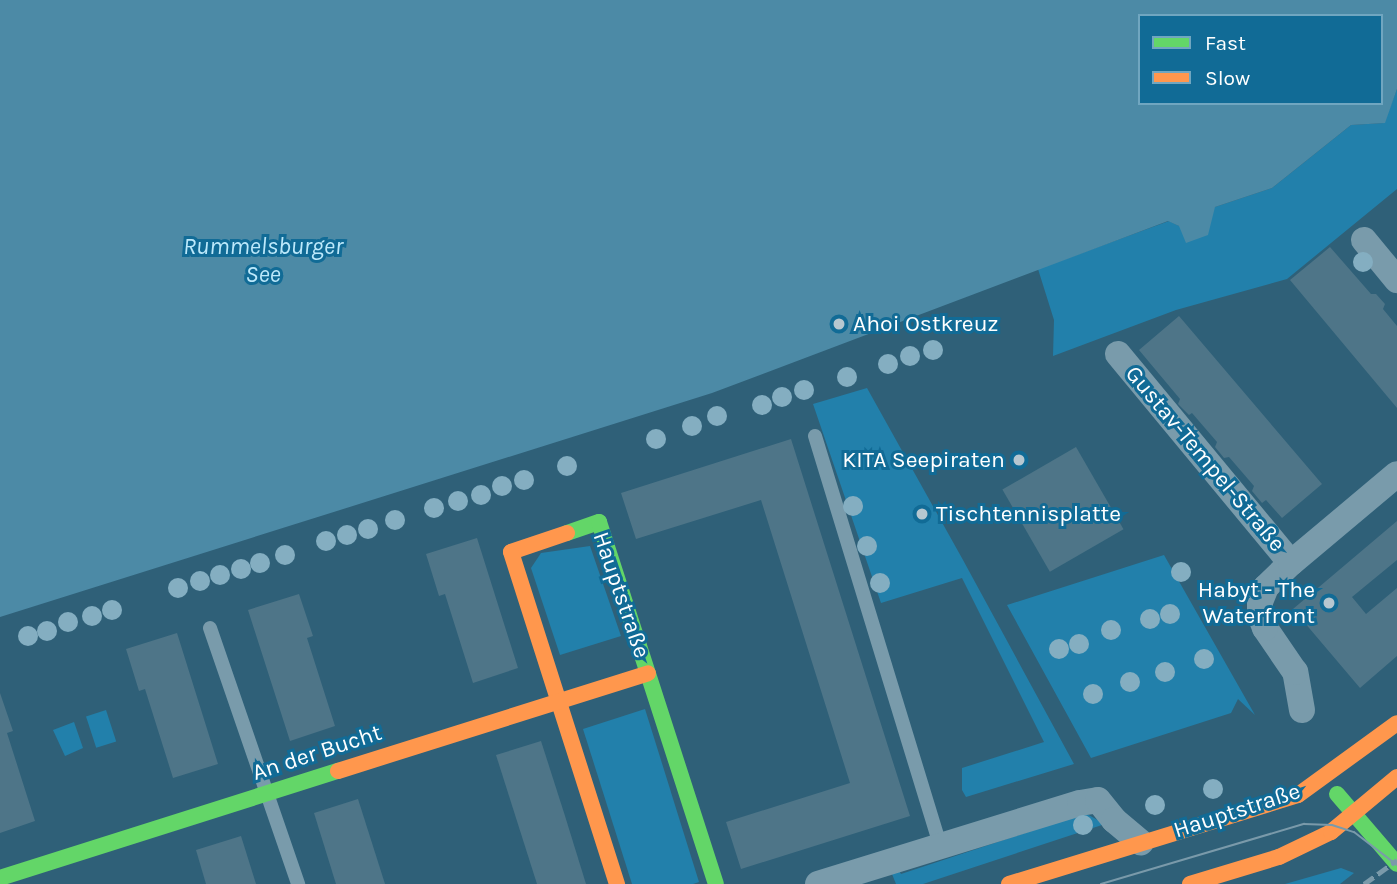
<!DOCTYPE html>
<html>
<head>
<meta charset="utf-8">
<style>
  body { margin:0 }
  #map { position:relative; width:1397px; height:884px; overflow:hidden; background:#2f6078; font-family:Karla,sans-serif }
  div>[style] { position:absolute }
  .green>* { inset:0; background:#2280ab; transform-origin:0 0 }
  .water>* { inset:0; background:#4c8aa6 }
  .building>* { inset:0; background:#4e7588; transform-origin:0 0 }
  .lane>* { height:14px; margin:-7px; padding:0 7px; transform-origin:7px; border-radius:7px; background:#799bab }
  .street>* { height:26px; margin:-13px; padding:0 13px; transform-origin:13px; border-radius:13px; background:#799bab }
  .fast>* { height:16px; margin:-8px; padding:0 8px; transform-origin:8px; border-radius:8px; background:#63d668 }
  .slow>* { height:16px; margin:-8px; padding:0 8px; transform-origin:8px; border-radius:8px; background:#ff974d }
  .tram>* { height:2px; margin:-1px; padding:0 1px; transform-origin:1px; border-radius:1px; background:#7a9aaa }
  .rail>* { height:5px; margin-top:-2.5px; transform-origin:0; background:repeating-linear-gradient(90deg,#7a9aaa 0 12px,transparent 0 17px) }
  .trees>* { width:20px; height:20px; margin:-10px; border-radius:50%; background:#84aec1 }
  .dots>* { width:19px; height:19px; translate:-50% -50%; box-sizing:border-box; border:4px solid #116b96; border-radius:50% }
  span { translate:-50% -50%; white-space:nowrap; text-align:center; line-height:1.15; -webkit-text-stroke:6px #116b96; paint-order:stroke }
  .poi-label { font-size:23px; color:#fff }
  .left { translate:0 -50%; text-align:left }
  .right { translate:-100% -50%; text-align:right }
  .street-label { font-size:23px; color:#fff }
  .water-label { font-size:24px; color:#bde9fb; font-style:italic }
  .legend { position:absolute; left:1138px; top:14px; width:245px; height:91px; box-sizing:border-box; background:#116b96; border:2px solid #70a6c0; margin:0; padding:9px 12px; list-style:none; font-size:21px; color:#fff }
  .legend li { display:flex; align-items:center; gap:14px; height:35px }
  .legend b { width:35px; border:2px solid #70a6c0 }
</style>
</head>
<body>
<div id="map">
  <div class="green">
    <div style="clip-path:polygon(1397px 89px,1397px 189px,1287px 279px,1176px 310px,1053px 356px,1054px 320px,1038px 269px,1169px 221px,1179px 226px,1215px 207px,1272px 188px,1351px 125px,1384px 123px)"></div>
    <div style="clip-path:polygon(867px 388px,963px 560px,1074px 764px,966px 797px,962px 790px,962px 768px,1044px 742px,962px 578px,881px 603px,813px 404px)"></div>
    <div style="clip-path:polygon(590px 546px,621px 636px,560px 655px,531px 568px,541px 553px)"></div>
    <div style="clip-path:polygon(1164px 555px,1255px 715px,1238px 699px,1231px 713px,1091px 758px,1007px 605px)"></div>
    <div style="clip-path:polygon(645px 709px,699px 882px,693px 884px,632px 884px,583px 729px)"></div>
    <div style="left:106px;top:710px;width:33px;height:21px;rotate:72deg"></div>
    <div style="clip-path:polygon(74px 722px,83px 748px,65px 756px,53px 730px)"></div>
    <div style="clip-path:polygon(1085px 813px,1105px 824px,923px 884px,896px 884px,890px 869px,898px 869px,901px 874px)"></div>
    <div style="clip-path:polygon(1341px 868px,1354px 873px,1340px 884px,1285px 884px)"></div>
  </div>
  <div class="water">
    <div style="clip-path:polygon(evenodd,0 0,1397px 0,1397px 89px,1385px 123px,1351px 125px,1272px 188px,1215px 207px,1208px 235px,1186px 243px,1179px 226px,1168px 221px,712px 393px,0 617px,0 0,1140px 16px,1381px 16px,1381px 103px,1140px 103px,1140px 16px)"></div>
  </div>
  <div class="building">
    <div style="clip-path:polygon(1330px 247px,1371px 294px,1376px 294px,1385px 304px,1383px 309px,1397px 326px,1397px 408px,1290px 280px)"></div>
    <div style="clip-path:polygon(1179px 316px,1322px 484px,1282px 518px,1266px 500px,1262px 503px,1252px 491px,1254px 486px,1229px 457px,1224px 458px,1215px 447px,1217px 442px,1192px 413px,1189px 415px,1178px 404px,1180px 399px,1139px 350px)"></div>
    <div style="clip-path:polygon(791px 439px,910px 816px,741px 869px,726px 822px,850px 783px,761px 500px,636px 539px,621px 493px)"></div>
    <div style="left:1076px;top:447px;width:95px;height:85px;rotate:60deg"></div>
    <div style="clip-path:polygon(1397px 521px,1397px 560px,1352px 597px,1366px 614px,1397px 588px,1397px 656px,1360px 688px,1293px 609px)"></div>
    <div style="clip-path:polygon(477px 538px,518px 668px,473px 683px,445px 594px,439px 596px,426px 554px)"></div>
    <div style="clip-path:polygon(299px 594px,313px 636px,307px 638px,335px 726px,290px 741px,248px 610px)"></div>
    <div style="clip-path:polygon(177px 633px,218px 764px,173px 778px,145px 689px,139px 691px,126px 649px)"></div>
    <div style="clip-path:polygon(0 693px,13px 731px,7px 733px,35px 821px,0 833px)"></div>
    <div style="clip-path:polygon(541px 741px,565px 816px,586px 884px,537px 884px,496px 755px)"></div>
    <div style="clip-path:polygon(358px 799px,385px 884px,336px 884px,314px 813px)"></div>
    <div style="clip-path:polygon(241px 836px,256px 884px,206px 884px,196px 850px)"></div>
  </div>
  <div class="lane">
    <div style="left:815px;top:436px;width:428px;rotate:73deg"></div>
    <div style="left:210px;top:628px;width:271px;rotate:71deg"></div>
  </div>
  <div class="street">
    <div style="left:1364px;top:240px;width:52px;rotate:50.5deg"></div>
    <div style="left:1118px;top:354px;width:271px;rotate:50.4deg"></div>
    <div style="left:1302px;top:710px;width:39px;rotate:-100deg"></div>
    <div style="left:1295px;top:672px;width:53px;rotate:-124.3deg"></div>
    <div style="left:1265px;top:628px;width:14px;rotate:-111deg"></div>
    <div style="left:1260px;top:615px;width:13px;rotate:-90deg"></div>
    <div style="left:1260px;top:602px;width:16px;rotate:-68deg"></div>
    <div style="left:1266px;top:587px;width:35px;rotate:-44deg"></div>
    <div style="left:1291px;top:563px;width:138px;rotate:-40deg"></div>
    <div style="left:818px;top:884px;width:274px;rotate:-17.2deg"></div>
    <div style="left:1080px;top:803px;width:18px;rotate:-9deg"></div>
    <div style="left:1098px;top:800px;width:26px;rotate:51deg"></div>
    <div style="left:1114px;top:820px;width:35px;rotate:40deg"></div>
  </div>
  <div class="fast">
    <div style="left:567px;top:533px;width:34px;rotate:-19deg"></div>
    <div style="left:599px;top:522px;width:380px;rotate:72.1deg"></div>
    <div style="left:1337px;top:794px;width:92px;rotate:49.4deg"></div>
    <div style="left:0;top:878px;width:355px;rotate:-17.6deg"></div>
  </div>
  <div class="slow">
    <div style="left:567px;top:533px;width:59px;rotate:161.3deg"></div>
    <div style="left:511px;top:552px;width:349px;rotate:72.3deg"></div>
    <div style="left:338px;top:771px;width:325px;rotate:-17.5deg"></div>
    <div style="left:1009px;top:884px;width:302px;rotate:-17.1deg"></div>
    <div style="left:1298px;top:795px;width:122px;rotate:-36deg"></div>
    <div style="left:1190px;top:884px;width:93px;rotate:-16.9deg"></div>
    <div style="left:1279px;top:857px;width:58px;rotate:-25.7deg"></div>
    <div style="left:1331px;top:832px;width:86px;rotate:-39.8deg"></div>
  </div>
  <div class="tram">
    <div style="left:1101px;top:884px;width:212px;rotate:-16.5deg"></div>
    <div style="left:1304px;top:824px;width:28px;rotate:2deg"></div>
    <div style="left:1332px;top:825px;width:23px;rotate:18deg"></div>
    <div style="left:1354px;top:832px;width:54px;rotate:37.5deg"></div>
  </div>
  <div class="rail">
    <div style="left:1364px;top:884px;width:41px;rotate:-36deg"></div>
  </div>
  <div class="trees">
    <div style="left:1363px;top:262px"></div>
    <div style="left:933px;top:350px"></div>
    <div style="left:910px;top:356px"></div>
    <div style="left:888px;top:364px"></div>
    <div style="left:847px;top:377px"></div>
    <div style="left:804px;top:390px"></div>
    <div style="left:782px;top:397px"></div>
    <div style="left:762px;top:405px"></div>
    <div style="left:717px;top:416px"></div>
    <div style="left:692px;top:426px"></div>
    <div style="left:656px;top:439px"></div>
    <div style="left:567px;top:466px"></div>
    <div style="left:524px;top:480px"></div>
    <div style="left:502px;top:486px"></div>
    <div style="left:481px;top:495px"></div>
    <div style="left:458px;top:501px"></div>
    <div style="left:853px;top:506px"></div>
    <div style="left:434px;top:508px"></div>
    <div style="left:395px;top:520px"></div>
    <div style="left:368px;top:529px"></div>
    <div style="left:347px;top:535px"></div>
    <div style="left:326px;top:541px"></div>
    <div style="left:867px;top:546px"></div>
    <div style="left:285px;top:555px"></div>
    <div style="left:260px;top:563px"></div>
    <div style="left:241px;top:569px"></div>
    <div style="left:1181px;top:572px"></div>
    <div style="left:220px;top:575px"></div>
    <div style="left:200px;top:581px"></div>
    <div style="left:880px;top:583px"></div>
    <div style="left:178px;top:588px"></div>
    <div style="left:112px;top:610px"></div>
    <div style="left:1170px;top:614px"></div>
    <div style="left:92px;top:616px"></div>
    <div style="left:1150px;top:619px"></div>
    <div style="left:68px;top:622px"></div>
    <div style="left:1111px;top:630px"></div>
    <div style="left:47px;top:631px"></div>
    <div style="left:28px;top:636px"></div>
    <div style="left:1079px;top:644px"></div>
    <div style="left:1059px;top:649px"></div>
    <div style="left:1204px;top:659px"></div>
    <div style="left:1165px;top:672px"></div>
    <div style="left:1130px;top:682px"></div>
    <div style="left:1093px;top:694px"></div>
    <div style="left:1213px;top:789px"></div>
    <div style="left:1155px;top:805px"></div>
    <div style="left:1083px;top:825px"></div>
  </div>
  <div class="dots">
    <div style="left:839px;top:324px;background:#b6c7d0"></div>
    <div style="left:1019px;top:460px;background:#b6c7d0"></div>
    <div style="left:922px;top:514px;background:#b6c7d0"></div>
    <div style="left:1329px;top:603px;background:#b6c7d0"></div>
  </div>
  <div class="poi-label">
    <span class="left" style="left:853px;top:324px">Ahoi Ostkreuz</span>
    <span class="right" style="left:1005px;top:460px">KITA Seepiraten</span>
    <span class="left" style="left:936px;top:514px">Tischtennisplatte</span>
    <span class="right" style="left:1315px;top:603px">Habyt - The<br>Waterfront</span>
  </div>
  <div class="street-label">
    <span style="left:1205px;top:459px;rotate:50deg">Gustav-Tempel-Straße</span>
    <span style="left:621px;top:595px;rotate:71deg">Hauptstraße</span>
    <span style="left:317px;top:753px;rotate:-18deg">An der Bucht</span>
    <span style="left:1237px;top:811px;rotate:-18deg">Hauptstraße</span>
  </div>
  <div class="water-label">
    <span style="left:263px;top:261px">Rummelsburger<br>See</span>
  </div>
  <ul class="legend">
  <li><b style="height:9px;background:#63d668"></b>Fast</li>
  <li><b style="height:9px;background:#ff974d"></b>Slow</li>
  </ul>
</div>
</body>
</html>
